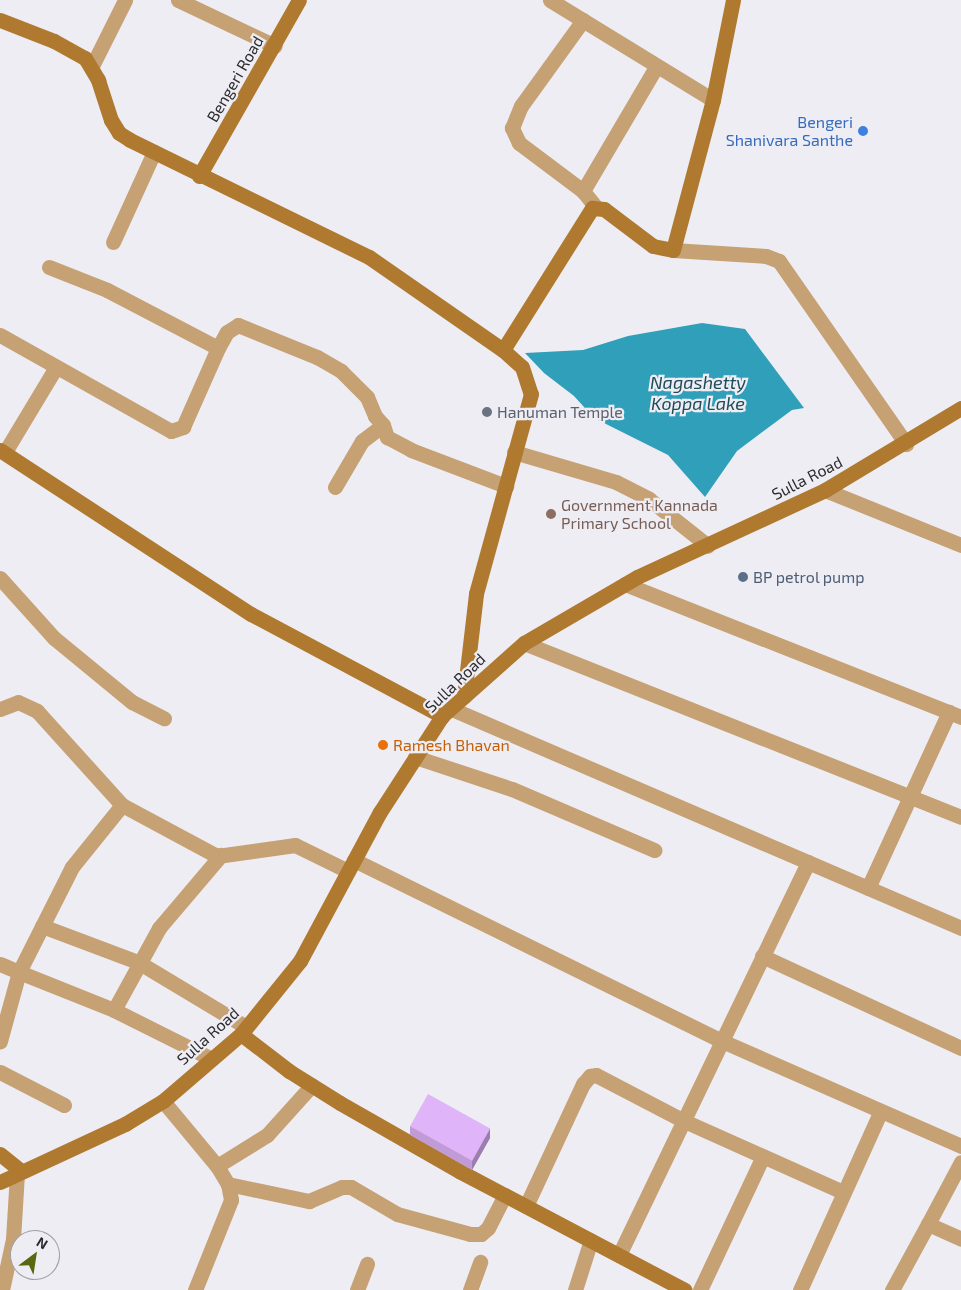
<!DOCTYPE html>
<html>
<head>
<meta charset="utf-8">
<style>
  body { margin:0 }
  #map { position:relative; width:961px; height:1290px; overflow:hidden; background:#eeedf4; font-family:"Exo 2",sans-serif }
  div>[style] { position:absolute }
  .water>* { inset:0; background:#309fba }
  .street>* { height:15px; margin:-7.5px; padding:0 7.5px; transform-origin:7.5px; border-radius:7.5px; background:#c5a174 }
  .secondary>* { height:15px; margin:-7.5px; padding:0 7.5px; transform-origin:7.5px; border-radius:7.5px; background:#af7a2f }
  .wall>* { inset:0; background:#c09bd5 }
  .shaded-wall>* { inset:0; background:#9c7eae }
  .building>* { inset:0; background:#dfb4f8; transform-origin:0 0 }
  .dots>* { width:14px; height:14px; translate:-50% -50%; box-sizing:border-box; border:2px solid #eeedf4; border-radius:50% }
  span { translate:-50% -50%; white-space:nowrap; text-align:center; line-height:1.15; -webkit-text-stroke:4.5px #eeedf4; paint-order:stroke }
  .street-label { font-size:16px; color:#2d2c2f }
  .shop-label { font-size:16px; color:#366cbe }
  .right { translate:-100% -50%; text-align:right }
  .worship-label { font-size:16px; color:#5b616d }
  .left { translate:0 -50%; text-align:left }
  .education-label { font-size:16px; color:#785e54 }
  .service-label { font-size:16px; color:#4e5e75 }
  .food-label { font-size:16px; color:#c56008 }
  .water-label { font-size:18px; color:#1e4c58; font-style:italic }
  .north { position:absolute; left:10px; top:1230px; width:50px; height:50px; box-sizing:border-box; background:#eeedf4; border:1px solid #a1a0a5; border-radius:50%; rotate:31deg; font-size:14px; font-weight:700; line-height:20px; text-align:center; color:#2d2c2f }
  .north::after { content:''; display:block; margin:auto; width:18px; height:22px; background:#586710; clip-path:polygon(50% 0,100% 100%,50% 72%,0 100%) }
</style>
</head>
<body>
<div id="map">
  <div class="water">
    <div style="clip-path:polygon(702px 323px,745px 329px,804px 408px,792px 410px,737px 451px,705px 497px,668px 455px,594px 418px,574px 396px,544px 373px,525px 353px,583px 350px,628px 336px)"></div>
  </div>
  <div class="street">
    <div style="left:178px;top:0;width:107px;rotate:25.4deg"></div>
    <div style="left:550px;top:0;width:191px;rotate:31.5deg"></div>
    <div style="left:92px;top:66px;width:74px;rotate:-63.4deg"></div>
    <div style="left:583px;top:191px;width:80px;rotate:-143.1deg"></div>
    <div style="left:519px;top:143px;width:17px;rotate:-115deg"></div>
    <div style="left:512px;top:128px;width:24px;rotate:-68deg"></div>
    <div style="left:521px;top:106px;width:106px;rotate:-54.2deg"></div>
    <div style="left:595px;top:206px;width:19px;rotate:-129deg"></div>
    <div style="left:583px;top:191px;width:144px;rotate:-59.5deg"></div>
    <div style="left:113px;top:242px;width:99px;rotate:-65.5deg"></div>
    <div style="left:673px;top:250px;width:93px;rotate:3.7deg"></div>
    <div style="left:766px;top:256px;width:14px;rotate:21deg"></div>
    <div style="left:779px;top:261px;width:223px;rotate:55.2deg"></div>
    <div style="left:49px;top:267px;width:62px;rotate:21.6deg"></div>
    <div style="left:107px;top:290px;width:125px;rotate:27.6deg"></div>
    <div style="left:0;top:335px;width:196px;rotate:29.3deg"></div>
    <div style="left:171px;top:431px;width:13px;rotate:-18deg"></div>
    <div style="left:183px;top:427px;width:86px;rotate:-66.1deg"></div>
    <div style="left:218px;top:348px;width:18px;rotate:-61deg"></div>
    <div style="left:227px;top:332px;width:13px;rotate:-32deg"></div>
    <div style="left:238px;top:325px;width:85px;rotate:22.1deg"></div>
    <div style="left:317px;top:357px;width:28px;rotate:30deg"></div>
    <div style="left:341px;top:371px;width:37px;rotate:45deg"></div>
    <div style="left:367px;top:397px;width:21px;rotate:67deg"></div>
    <div style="left:375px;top:416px;width:12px;rotate:48deg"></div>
    <div style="left:5px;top:452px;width:99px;rotate:-59deg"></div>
    <div style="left:514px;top:452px;width:106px;rotate:16.4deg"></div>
    <div style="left:616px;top:482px;width:37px;rotate:27deg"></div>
    <div style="left:649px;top:499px;width:75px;rotate:38.5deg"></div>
    <div style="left:335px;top:487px;width:53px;rotate:-59.6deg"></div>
    <div style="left:362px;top:441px;width:26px;rotate:-37deg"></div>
    <div style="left:383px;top:425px;width:13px;rotate:72deg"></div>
    <div style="left:387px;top:437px;width:27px;rotate:28deg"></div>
    <div style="left:411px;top:450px;width:102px;rotate:20.8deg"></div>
    <div style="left:825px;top:490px;width:147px;rotate:22deg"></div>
    <div style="left:0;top:578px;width:81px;rotate:48deg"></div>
    <div style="left:54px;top:638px;width:101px;rotate:39.4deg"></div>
    <div style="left:132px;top:702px;width:36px;rotate:27deg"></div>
    <div style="left:625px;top:584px;width:361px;rotate:21.6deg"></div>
    <div style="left:524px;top:643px;width:470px;rotate:21.7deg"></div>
    <div style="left:0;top:709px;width:19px;rotate:-21deg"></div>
    <div style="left:18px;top:702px;width:21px;rotate:25deg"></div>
    <div style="left:37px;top:711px;width:127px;rotate:47.9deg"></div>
    <div style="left:122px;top:805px;width:80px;rotate:128.9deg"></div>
    <div style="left:72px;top:867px;width:118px;rotate:116.8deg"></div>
    <div style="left:19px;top:972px;width:102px;rotate:21.8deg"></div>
    <div style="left:114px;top:1010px;width:107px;rotate:26.6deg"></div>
    <div style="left:452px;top:709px;width:554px;rotate:23.28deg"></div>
    <div style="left:415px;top:757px;width:102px;rotate:18.3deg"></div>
    <div style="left:512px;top:789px;width:155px;rotate:23.2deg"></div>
    <div style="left:122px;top:805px;width:108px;rotate:28.2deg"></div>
    <div style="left:217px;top:856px;width:79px;rotate:-8deg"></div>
    <div style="left:295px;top:845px;width:59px;rotate:26.1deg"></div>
    <div style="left:354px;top:860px;width:410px;rotate:26.2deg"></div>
    <div style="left:722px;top:1041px;width:261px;rotate:23.7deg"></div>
    <div style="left:868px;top:888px;width:194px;rotate:-65.3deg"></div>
    <div style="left:42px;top:926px;width:103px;rotate:20.6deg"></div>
    <div style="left:138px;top:962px;width:126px;rotate:31deg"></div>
    <div style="left:762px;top:956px;width:219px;rotate:24.8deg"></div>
    <div style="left:0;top:964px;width:21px;rotate:23deg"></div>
    <div style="left:19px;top:972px;width:72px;rotate:105.4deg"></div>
    <div style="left:114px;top:1010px;width:94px;rotate:-61.2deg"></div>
    <div style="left:159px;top:928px;width:96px;rotate:-49.7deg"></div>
    <div style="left:0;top:1072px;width:72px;rotate:27.3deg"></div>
    <div style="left:163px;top:1101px;width:85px;rotate:50.3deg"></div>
    <div style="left:217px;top:1166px;width:21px;rotate:59deg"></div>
    <div style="left:228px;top:1184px;width:16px;rotate:79deg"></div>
    <div style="left:231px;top:1200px;width:97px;rotate:111.8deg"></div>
    <div style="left:217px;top:1166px;width:59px;rotate:-31.8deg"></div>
    <div style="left:267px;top:1135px;width:67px;rotate:-48deg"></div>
    <div style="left:228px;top:1184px;width:83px;rotate:11.9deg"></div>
    <div style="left:309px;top:1201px;width:36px;rotate:-23deg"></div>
    <div style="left:342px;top:1187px;width:9px"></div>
    <div style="left:351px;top:1187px;width:53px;rotate:30.4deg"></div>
    <div style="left:397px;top:1214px;width:76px;rotate:15.3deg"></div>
    <div style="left:470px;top:1234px;width:11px"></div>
    <div style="left:481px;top:1234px;width:9px;rotate:-41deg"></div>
    <div style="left:488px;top:1228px;width:37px;rotate:-63deg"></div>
    <div style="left:526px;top:1206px;width:135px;rotate:-65deg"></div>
    <div style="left:583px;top:1084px;width:11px;rotate:-49deg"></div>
    <div style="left:590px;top:1076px;width:6px;rotate:-9deg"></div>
    <div style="left:596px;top:1075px;width:97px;rotate:27.6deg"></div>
    <div style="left:682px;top:1120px;width:176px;rotate:24.1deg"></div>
    <div style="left:928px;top:1224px;width:70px;rotate:-62deg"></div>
    <div style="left:619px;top:1255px;width:436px;rotate:-64.3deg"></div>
    <div style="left:2px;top:1290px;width:52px;rotate:-77.8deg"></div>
    <div style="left:13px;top:1239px;width:65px;rotate:-86.5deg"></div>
    <div style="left:357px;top:1290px;width:28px;rotate:-69deg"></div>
    <div style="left:470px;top:1290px;width:30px;rotate:-70deg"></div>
    <div style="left:575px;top:1290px;width:52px;rotate:-72.3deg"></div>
    <div style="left:700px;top:1290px;width:146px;rotate:-64.8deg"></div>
    <div style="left:800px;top:1290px;width:194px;rotate:-65.7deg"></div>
    <div style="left:892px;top:1290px;width:75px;rotate:-61.4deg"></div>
    <div style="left:928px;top:1224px;width:36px;rotate:24deg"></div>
  </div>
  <div class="secondary">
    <div style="left:0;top:20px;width:58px;rotate:21.3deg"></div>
    <div style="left:54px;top:41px;width:35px;rotate:29deg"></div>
    <div style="left:85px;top:58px;width:26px;rotate:59deg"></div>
    <div style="left:98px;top:80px;width:42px;rotate:72deg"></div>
    <div style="left:111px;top:120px;width:15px;rotate:58deg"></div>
    <div style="left:119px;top:133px;width:13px;rotate:32deg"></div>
    <div style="left:130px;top:140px;width:266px;rotate:26.1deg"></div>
    <div style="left:369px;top:257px;width:163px;rotate:34.8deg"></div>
    <div style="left:503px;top:350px;width:25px;rotate:42deg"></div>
    <div style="left:522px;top:367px;width:28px;rotate:72deg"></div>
    <div style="left:531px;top:394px;width:207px;rotate:105.4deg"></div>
    <div style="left:476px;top:594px;width:103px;rotate:96.7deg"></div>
    <div style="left:199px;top:176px;width:202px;rotate:-60.4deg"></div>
    <div style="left:503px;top:350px;width:168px;rotate:-57.9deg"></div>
    <div style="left:592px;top:208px;width:12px;rotate:5deg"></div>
    <div style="left:604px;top:209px;width:61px;rotate:37.1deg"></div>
    <div style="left:653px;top:246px;width:20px;rotate:11deg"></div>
    <div style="left:673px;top:250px;width:155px;rotate:-75.1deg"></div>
    <div style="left:713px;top:100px;width:102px;rotate:-78.7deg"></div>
    <div style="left:0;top:450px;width:300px;rotate:33.2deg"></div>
    <div style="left:251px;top:614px;width:217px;rotate:28.1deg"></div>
    <div style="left:241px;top:1034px;width:61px;rotate:37.6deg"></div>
    <div style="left:289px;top:1071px;width:60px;rotate:32.1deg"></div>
    <div style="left:340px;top:1103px;width:137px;rotate:29.7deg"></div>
    <div style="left:459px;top:1171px;width:255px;rotate:27.8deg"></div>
    <div style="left:0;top:1154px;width:28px;rotate:39deg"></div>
    <div style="left:0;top:1182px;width:138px;rotate:-24.9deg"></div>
    <div style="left:125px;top:1124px;width:44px;rotate:-31.2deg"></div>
    <div style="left:163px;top:1101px;width:103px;rotate:-40.7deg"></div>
    <div style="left:241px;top:1034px;width:94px;rotate:-51.1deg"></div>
    <div style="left:300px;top:961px;width:169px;rotate:-61.8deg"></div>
    <div style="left:380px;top:812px;width:114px;rotate:-57.1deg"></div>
    <div style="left:442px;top:716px;width:110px;rotate:-41.7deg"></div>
    <div style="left:524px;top:643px;width:131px;rotate:-30.3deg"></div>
    <div style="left:637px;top:577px;width:207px;rotate:-24.8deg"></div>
    <div style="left:825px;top:490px;width:159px;rotate:-31.1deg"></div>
  </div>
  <div class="wall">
    <div style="clip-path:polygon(410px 1126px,490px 1138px,472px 1170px,410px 1135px)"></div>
  </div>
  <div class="shaded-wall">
    <div style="clip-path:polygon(490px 1128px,490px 1138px,472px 1170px,472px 1161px)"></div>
  </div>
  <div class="building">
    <div style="left:428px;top:1094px;width:71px;height:37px;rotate:29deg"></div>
  </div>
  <div class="dots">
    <div style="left:863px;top:131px;background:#3f7fe0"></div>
    <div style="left:487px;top:412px;background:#6b7280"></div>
    <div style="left:551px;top:514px;background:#8d6e63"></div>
    <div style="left:743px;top:577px;background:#5c6f8a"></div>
    <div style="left:383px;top:745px;background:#e8710a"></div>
  </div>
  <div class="street-label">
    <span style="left:235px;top:79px;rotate:-60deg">Bengeri Road</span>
    <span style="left:807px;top:478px;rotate:-27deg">Sulla Road</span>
    <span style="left:455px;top:683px;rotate:-44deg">Sulla Road</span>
    <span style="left:208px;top:1036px;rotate:-42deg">Sulla Road</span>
  </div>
  <div class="shop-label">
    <span class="right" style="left:853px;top:131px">Bengeri<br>Shanivara Santhe</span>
  </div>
  <div class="worship-label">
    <span class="left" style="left:497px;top:412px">Hanuman Temple</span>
  </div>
  <div class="education-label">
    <span class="left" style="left:561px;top:514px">Government Kannada<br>Primary School</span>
  </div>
  <div class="service-label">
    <span class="left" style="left:753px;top:577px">BP petrol pump</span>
  </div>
  <div class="food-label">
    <span class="left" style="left:393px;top:745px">Ramesh Bhavan</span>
  </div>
  <div class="water-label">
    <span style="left:698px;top:393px">Nagashetty<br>Koppa Lake</span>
  </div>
  <div class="north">N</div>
</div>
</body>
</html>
